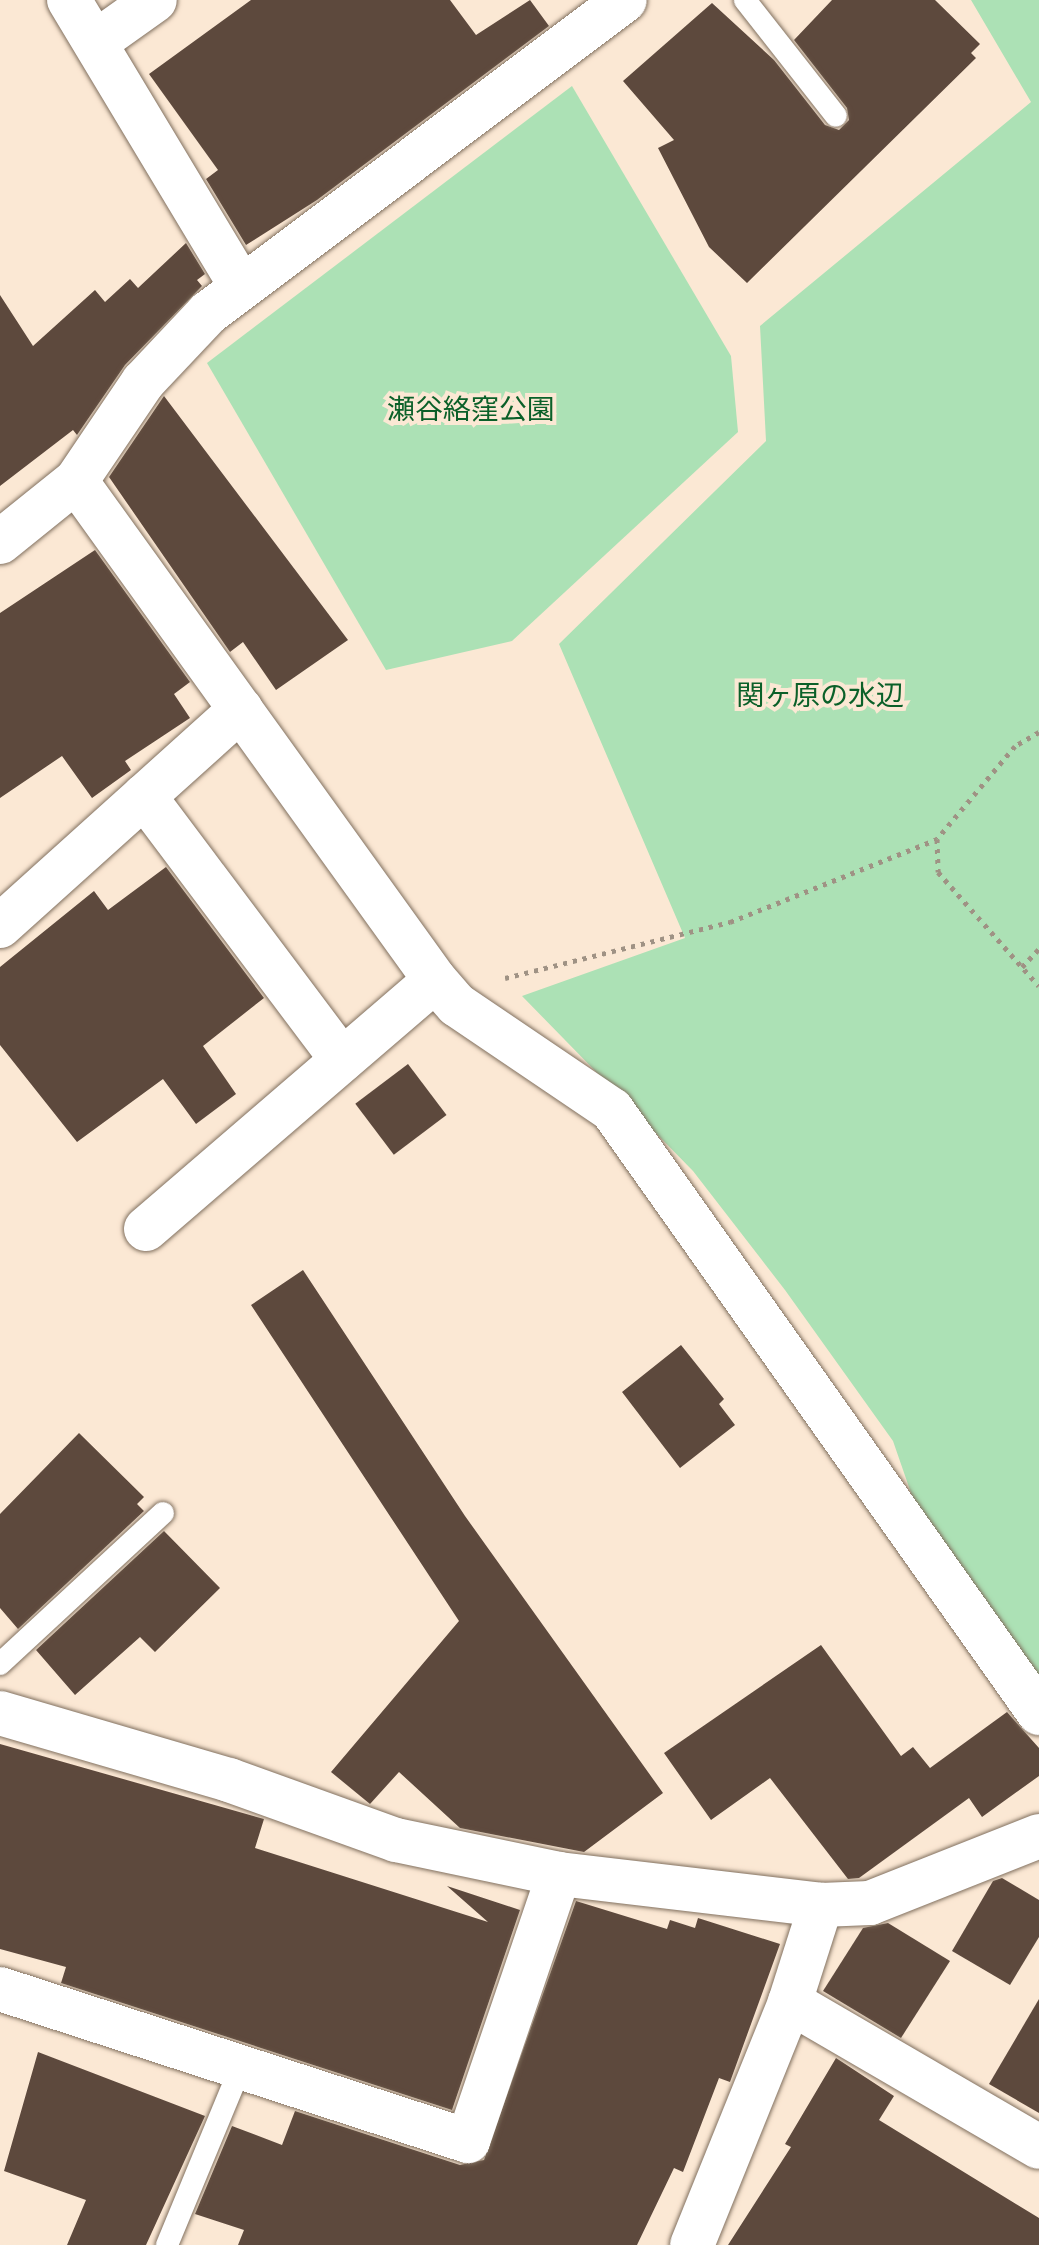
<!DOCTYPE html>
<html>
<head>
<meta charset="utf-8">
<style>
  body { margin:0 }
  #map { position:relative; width:1039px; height:2245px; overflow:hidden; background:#fbe8d4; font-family:"Alegreya Sans","Noto Sans JP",sans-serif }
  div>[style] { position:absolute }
  .green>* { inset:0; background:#ace1b5 }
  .building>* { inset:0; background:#5d493d; transform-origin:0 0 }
  .path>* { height:5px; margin-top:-2.5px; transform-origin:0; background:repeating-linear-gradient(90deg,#9f9284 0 4px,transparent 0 10px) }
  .roads { filter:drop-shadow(0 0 2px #81705f) drop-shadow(0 0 2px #81705f) }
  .lane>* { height:22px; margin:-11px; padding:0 11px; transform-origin:11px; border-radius:11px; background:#fff }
  .street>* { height:44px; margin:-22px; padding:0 22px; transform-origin:22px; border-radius:22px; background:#fff }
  span { translate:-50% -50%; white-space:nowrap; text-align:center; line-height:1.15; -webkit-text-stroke:8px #fbe8d4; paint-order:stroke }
  .park-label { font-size:28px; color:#0b6029 }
</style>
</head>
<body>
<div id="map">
  <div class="green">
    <div style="clip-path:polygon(971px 0,1039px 0,1039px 1713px,937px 1568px,893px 1441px,785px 1290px,693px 1171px,522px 996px,685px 938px,559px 644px,766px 441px,760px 326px,1031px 102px)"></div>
    <div style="clip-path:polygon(572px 86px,731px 356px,738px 432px,512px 641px,386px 670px,207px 363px)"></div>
  </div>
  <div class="building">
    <div style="clip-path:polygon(251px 0,450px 0,476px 35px,530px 0,549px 26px,317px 200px,246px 245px,206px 179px,218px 170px,149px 74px)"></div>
    <div style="clip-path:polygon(832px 0,935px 0,980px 44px,971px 53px,976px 58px,747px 283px,709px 247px,658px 148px,674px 140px,623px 81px,712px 3px,774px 60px,825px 125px,839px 130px,849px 120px,847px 108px,794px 40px)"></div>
    <div style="clip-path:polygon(186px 243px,205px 274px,197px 280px,202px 286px,125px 365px,77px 435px,73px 430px,0 486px,0 295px,33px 346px,95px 290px,105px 302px,130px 279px,138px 288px)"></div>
    <div style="clip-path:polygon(164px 396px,348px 640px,276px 690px,243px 642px,230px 652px,109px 477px)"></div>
    <div style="clip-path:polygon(95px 550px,190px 682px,174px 694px,190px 718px,125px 761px,131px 770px,92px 798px,62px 756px,0 798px,0 613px)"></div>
    <div style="clip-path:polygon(166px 867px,264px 998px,203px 1046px,236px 1094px,196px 1124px,163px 1079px,77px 1142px,0 1045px,0 967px,94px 891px,108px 910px)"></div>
    <div style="left:408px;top:1064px;width:64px;height:66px;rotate:53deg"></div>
    <div style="clip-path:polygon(303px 1270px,465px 1516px,663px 1793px,584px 1852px,460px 1828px,399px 1772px,370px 1804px,331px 1772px,459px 1621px,251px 1305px)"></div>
    <div style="clip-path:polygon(681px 1345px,724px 1399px,719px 1404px,735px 1425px,680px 1468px,622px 1392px)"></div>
    <div style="clip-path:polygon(79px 1433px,144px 1497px,137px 1504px,144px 1511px,18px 1629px,0 1608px,0 1514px)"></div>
    <div style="clip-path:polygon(164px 1531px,220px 1588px,155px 1652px,140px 1637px,75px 1695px,36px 1650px)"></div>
    <div style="clip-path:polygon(821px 1645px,901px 1756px,913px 1747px,930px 1768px,1007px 1712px,1039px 1748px,1039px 1776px,982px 1817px,969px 1798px,859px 1878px,848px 1879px,770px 1778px,711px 1820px,664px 1753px)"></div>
    <div style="clip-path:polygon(0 1744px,264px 1819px,255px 1848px,488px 1922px,447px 1886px,520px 1910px,452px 2110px,61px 1983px,66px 1967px,0 1949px)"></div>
    <div style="clip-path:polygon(1002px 1878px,1039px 1900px,1039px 1937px,1010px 1985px,952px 1951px,993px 1881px)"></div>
    <div style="clip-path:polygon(576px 1901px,667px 1929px,670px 1920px,695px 1928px,698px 1918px,780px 1944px,730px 2082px,719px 2078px,683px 2172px,674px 2168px,637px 2245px,238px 2245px,244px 2230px,195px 2214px,232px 2126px,282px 2145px,295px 2111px,460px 2165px,484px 2160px)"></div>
    <div style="clip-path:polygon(888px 1923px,950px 1961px,901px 2038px,823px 1991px,863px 1928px)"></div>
    <div style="clip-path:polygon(1039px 1999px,1039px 2113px,989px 2084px)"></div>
    <div style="clip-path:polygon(38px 2052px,205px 2116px,146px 2245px,67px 2245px,86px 2200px,4px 2171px)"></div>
    <div style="clip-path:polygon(836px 2058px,894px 2096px,879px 2120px,1039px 2218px,1039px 2245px,728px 2245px,791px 2147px,785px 2144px)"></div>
  </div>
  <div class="path">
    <div style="left:1039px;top:732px;width:28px;rotate:150deg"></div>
    <div style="left:1015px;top:746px;width:121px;rotate:130deg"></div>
    <div style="left:937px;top:839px;width:33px;rotate:88deg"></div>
    <div style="left:938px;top:872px;width:152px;rotate:48.5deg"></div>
    <div style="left:1022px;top:967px;width:25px;rotate:-47deg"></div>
    <div style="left:505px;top:978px;width:232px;rotate:-14deg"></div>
    <div style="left:730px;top:922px;width:223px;rotate:-21.8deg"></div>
  </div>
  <div class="roads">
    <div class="lane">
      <div style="left:745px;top:0;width:147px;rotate:51.9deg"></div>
      <div style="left:0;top:1664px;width:222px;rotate:-42.8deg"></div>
      <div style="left:167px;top:2245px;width:196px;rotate:-67.5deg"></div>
    </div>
    <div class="street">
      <div style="left:69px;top:0;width:334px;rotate:59deg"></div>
      <div style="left:96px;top:42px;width:72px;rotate:-35.4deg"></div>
      <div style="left:76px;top:481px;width:615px;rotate:54.27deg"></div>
      <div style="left:435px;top:980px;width:33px;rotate:49deg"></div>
      <div style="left:457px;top:1005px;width:187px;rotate:34.1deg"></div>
      <div style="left:612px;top:1110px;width:739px;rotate:54.7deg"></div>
      <div style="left:0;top:542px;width:97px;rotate:-38.8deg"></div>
      <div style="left:76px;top:481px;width:120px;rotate:-55.9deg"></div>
      <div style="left:143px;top:382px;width:95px;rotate:-46.7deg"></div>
      <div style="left:208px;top:313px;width:521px;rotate:-36.89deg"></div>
      <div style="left:144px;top:796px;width:330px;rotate:53.1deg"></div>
      <div style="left:0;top:926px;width:324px;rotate:-42deg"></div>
      <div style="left:146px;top:1229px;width:381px;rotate:-40.7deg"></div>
      <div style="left:0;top:1713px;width:239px;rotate:16.3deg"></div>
      <div style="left:229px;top:1780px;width:177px;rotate:19.8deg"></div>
      <div style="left:396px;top:1840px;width:167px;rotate:11.8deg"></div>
      <div style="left:559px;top:1874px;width:264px;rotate:6.7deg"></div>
      <div style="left:821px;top:1905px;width:49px;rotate:-2.3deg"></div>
      <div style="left:870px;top:1903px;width:182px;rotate:-21.6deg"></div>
      <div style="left:0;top:1989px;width:492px;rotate:18deg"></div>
      <div style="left:468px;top:2141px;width:282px;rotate:-71.2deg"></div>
      <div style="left:790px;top:2002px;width:288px;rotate:30.2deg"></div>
      <div style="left:692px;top:2245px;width:262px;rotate:-68deg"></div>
      <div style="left:790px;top:2002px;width:102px;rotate:-72.3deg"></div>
    </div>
  </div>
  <div class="park-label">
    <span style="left:471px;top:411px">瀬谷絡窪公園</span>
    <span style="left:820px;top:697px">関ヶ原の水辺</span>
  </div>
</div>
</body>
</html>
